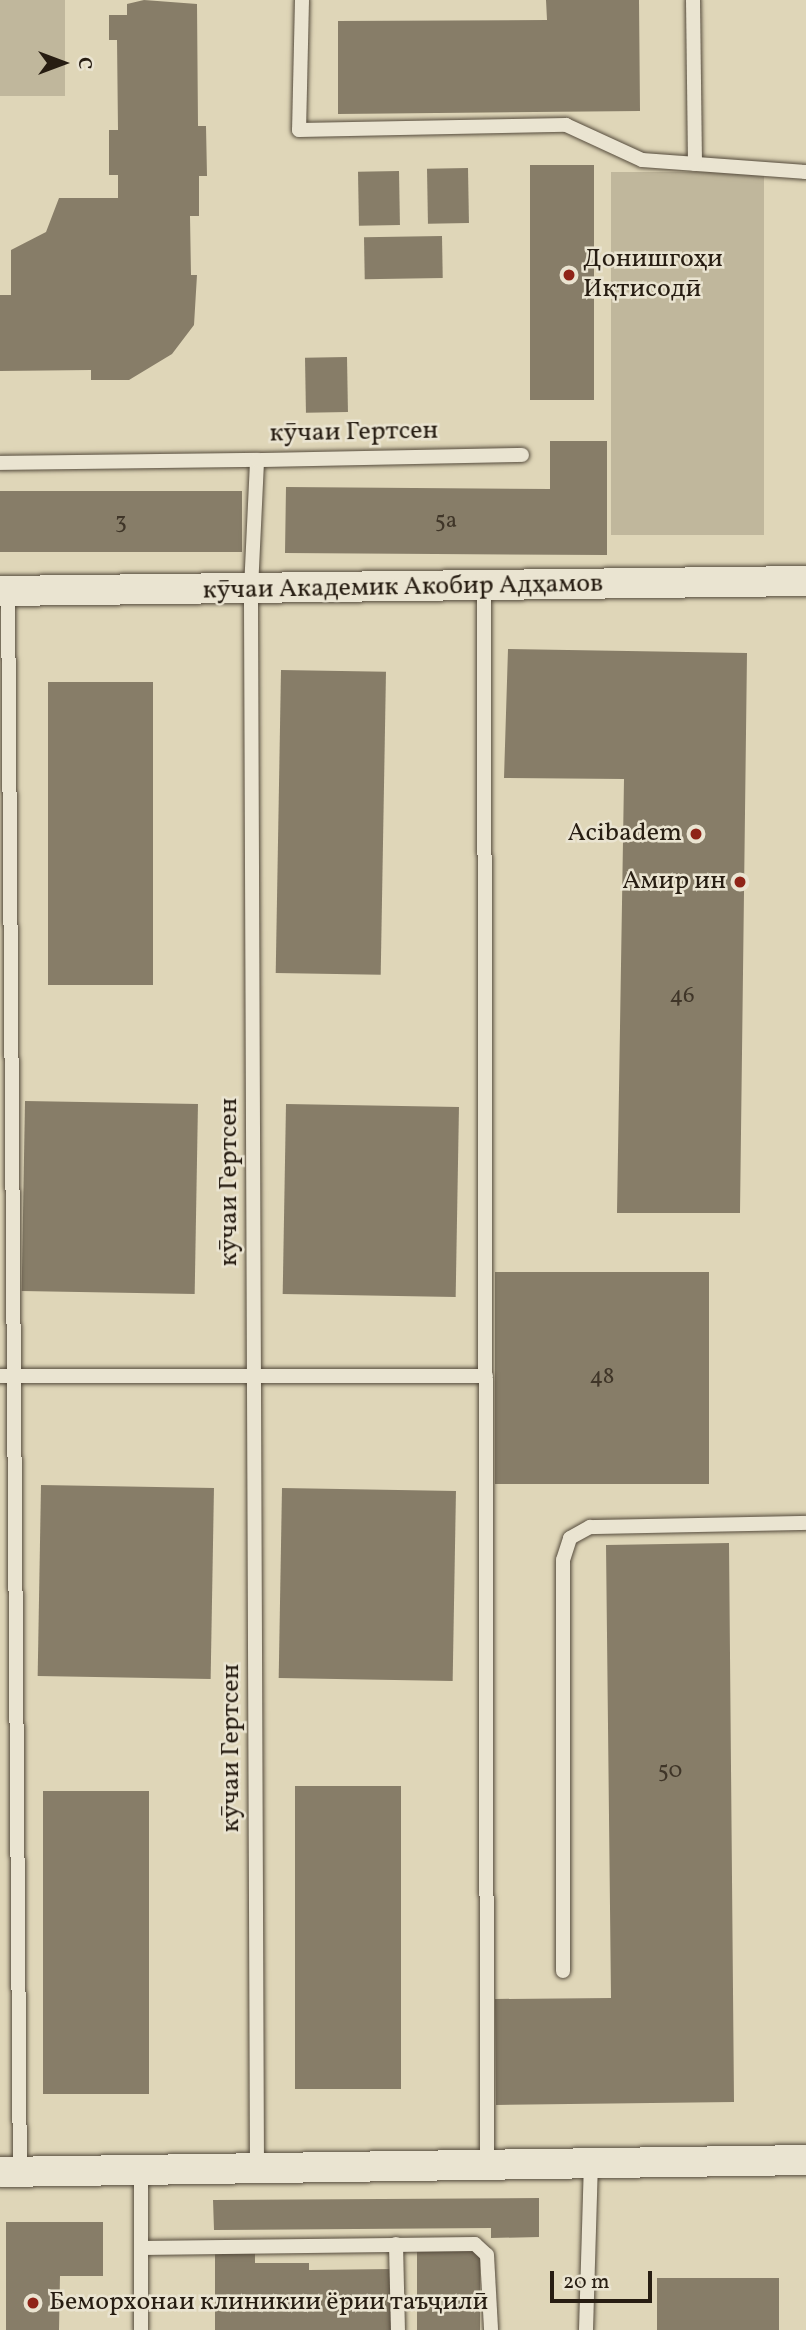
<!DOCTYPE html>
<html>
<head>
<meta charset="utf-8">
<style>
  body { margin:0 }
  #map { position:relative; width:806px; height:2330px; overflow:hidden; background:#dfd6b8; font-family:Vollkorn,serif }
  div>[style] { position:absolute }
  .green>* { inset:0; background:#c0b79c; transform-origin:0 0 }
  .building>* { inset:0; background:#877d68; transform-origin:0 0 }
  .roads { filter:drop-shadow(0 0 2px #554b3c) drop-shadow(0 0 2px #554b3c) }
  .lane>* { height:14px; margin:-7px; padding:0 7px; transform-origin:7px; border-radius:7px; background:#eae4d1 }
  .street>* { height:30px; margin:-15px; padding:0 15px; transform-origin:15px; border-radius:15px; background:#eae4d1 }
  .dots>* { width:19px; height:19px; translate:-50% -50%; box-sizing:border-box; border:4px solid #eae4d1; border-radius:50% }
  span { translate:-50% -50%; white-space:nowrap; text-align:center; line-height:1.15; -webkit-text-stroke:5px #eae4d1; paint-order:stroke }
  .number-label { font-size:23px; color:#3f3528 }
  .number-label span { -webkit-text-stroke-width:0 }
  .poi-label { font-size:26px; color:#271d12 }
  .left { translate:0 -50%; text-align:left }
  .right { translate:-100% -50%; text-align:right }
  .street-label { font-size:26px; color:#271d12 }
  .north { position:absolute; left:28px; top:28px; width:70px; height:70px; -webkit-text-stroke:5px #eae4d1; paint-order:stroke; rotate:90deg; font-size:19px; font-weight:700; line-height:28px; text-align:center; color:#271d12 }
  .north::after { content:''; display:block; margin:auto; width:24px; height:32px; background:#271d12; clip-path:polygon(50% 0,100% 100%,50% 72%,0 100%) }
  .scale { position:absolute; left:550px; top:2271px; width:102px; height:32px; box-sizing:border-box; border:4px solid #271d12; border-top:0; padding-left:9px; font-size:21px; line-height:24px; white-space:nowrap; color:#271d12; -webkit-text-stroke:5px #eae4d1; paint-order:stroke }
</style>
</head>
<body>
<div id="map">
  <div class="green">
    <div style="left:0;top:0;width:65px;height:96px"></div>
    <div style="left:611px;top:172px;width:153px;height:363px"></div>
  </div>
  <div class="building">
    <div style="clip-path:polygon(144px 0,197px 4px,198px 126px,206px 126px,207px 176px,199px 176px,199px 216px,190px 216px,191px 275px,197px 275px,194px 325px,172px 354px,129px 380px,91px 380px,91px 370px,0 371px,0 295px,11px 295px,11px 250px,46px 232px,59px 198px,118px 198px,118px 175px,109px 175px,109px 130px,118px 130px,117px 40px,109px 40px,109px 15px,127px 15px,127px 4px)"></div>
    <div style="clip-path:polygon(546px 0,639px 0,640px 111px,338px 114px,338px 21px,547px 20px)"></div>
    <div style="left:530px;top:165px;width:64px;height:235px"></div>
    <div style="left:468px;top:168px;width:55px;height:41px;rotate:89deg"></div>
    <div style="left:399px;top:171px;width:54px;height:41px;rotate:89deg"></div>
    <div style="left:442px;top:236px;width:42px;height:78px;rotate:89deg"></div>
    <div style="left:347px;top:357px;width:55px;height:42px;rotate:89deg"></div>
    <div style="clip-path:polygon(550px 441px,607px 441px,607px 555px,285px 553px,286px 487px,550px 489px)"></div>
    <div style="left:242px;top:491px;width:61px;height:242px;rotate:90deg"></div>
    <div style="clip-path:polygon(508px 649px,747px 653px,740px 1213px,617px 1213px,624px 779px,504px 778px)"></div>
    <div style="left:281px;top:670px;width:105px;height:303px;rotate:1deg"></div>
    <div style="left:48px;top:682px;width:105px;height:303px"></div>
    <div style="left:25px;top:1101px;width:173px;height:190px;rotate:1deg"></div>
    <div style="left:286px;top:1104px;width:173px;height:190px;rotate:1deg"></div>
    <div style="left:495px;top:1272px;width:214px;height:212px"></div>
    <div style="left:41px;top:1485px;width:173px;height:191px;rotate:1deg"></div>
    <div style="left:282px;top:1488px;width:174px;height:190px;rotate:1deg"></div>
    <div style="clip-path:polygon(729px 1543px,734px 2102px,496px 2105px,495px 1999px,611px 1998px,606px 1545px)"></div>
    <div style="left:295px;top:1786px;width:106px;height:303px"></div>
    <div style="left:43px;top:1791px;width:106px;height:303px"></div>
    <div style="clip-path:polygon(539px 2198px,539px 2237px,491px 2238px,491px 2228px,214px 2230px,213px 2200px)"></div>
    <div style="clip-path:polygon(6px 2222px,103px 2222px,103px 2276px,60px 2276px,59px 2330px,6px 2330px)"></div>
    <div style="left:417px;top:2251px;width:63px;height:79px"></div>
    <div style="clip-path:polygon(215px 2252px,255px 2252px,255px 2263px,309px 2263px,309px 2270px,394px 2269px,394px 2330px,215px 2330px)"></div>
    <div style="left:657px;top:2278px;width:122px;height:52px"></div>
  </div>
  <div class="roads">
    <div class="lane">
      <div style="left:302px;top:0;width:130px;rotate:91.3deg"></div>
      <div style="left:299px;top:130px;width:267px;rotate:-1.1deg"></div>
      <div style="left:566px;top:125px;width:84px;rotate:24.7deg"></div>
      <div style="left:642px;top:160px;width:164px;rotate:4.2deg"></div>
      <div style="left:693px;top:0;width:164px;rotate:89.3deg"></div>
      <div style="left:0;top:463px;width:257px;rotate:-0.7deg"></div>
      <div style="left:484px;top:589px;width:1573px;rotate:89.89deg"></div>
      <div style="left:8px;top:590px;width:1582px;rotate:89.57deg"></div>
      <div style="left:0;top:1376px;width:486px"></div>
      <div style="left:563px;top:1971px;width:411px;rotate:-90deg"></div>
      <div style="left:563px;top:1560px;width:23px;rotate:-72deg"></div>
      <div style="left:570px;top:1538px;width:23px;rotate:-29deg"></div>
      <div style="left:590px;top:1527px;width:216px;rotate:-1.1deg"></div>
      <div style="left:257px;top:2168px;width:1579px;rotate:-90.22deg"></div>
      <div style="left:251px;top:589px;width:129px;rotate:-87.3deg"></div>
      <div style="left:257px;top:460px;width:265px;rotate:-1.1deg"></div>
      <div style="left:141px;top:2170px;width:160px;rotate:90deg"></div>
      <div style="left:396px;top:2244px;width:86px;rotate:88.7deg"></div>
      <div style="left:141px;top:2248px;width:334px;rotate:-0.7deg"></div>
      <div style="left:475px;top:2244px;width:16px;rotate:43deg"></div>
      <div style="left:487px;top:2255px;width:75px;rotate:86.9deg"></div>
      <div style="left:586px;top:2330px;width:168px;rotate:-88.3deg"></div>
    </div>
    <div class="street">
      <div style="left:0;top:591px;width:806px;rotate:-0.71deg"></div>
      <div style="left:0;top:2172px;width:806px;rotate:-0.85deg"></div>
    </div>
  </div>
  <div class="dots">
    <div style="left:569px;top:275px;background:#8f2418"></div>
    <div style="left:696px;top:834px;background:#8f2418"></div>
    <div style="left:740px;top:882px;background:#8f2418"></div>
    <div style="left:33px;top:2303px;background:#8f2418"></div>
  </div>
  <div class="number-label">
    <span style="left:446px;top:521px">5а</span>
    <span style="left:121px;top:522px">3</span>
    <span style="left:682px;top:996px">46</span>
    <span style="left:602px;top:1377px">48</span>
    <span style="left:670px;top:1771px">50</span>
  </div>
  <div class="poi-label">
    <span class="left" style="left:583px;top:275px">Донишгоҳи<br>Иқтисодӣ</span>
    <span class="right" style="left:682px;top:834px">Acibadem</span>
    <span class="right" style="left:726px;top:882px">Амир ин</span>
    <span class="left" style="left:49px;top:2303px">Беморхонаи клиникии ёрии таъҷилӣ</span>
  </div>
  <div class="street-label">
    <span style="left:354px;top:433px;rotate:-1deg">кӯчаи Гертсен</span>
    <span style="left:403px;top:588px;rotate:-1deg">кӯчаи Академик Акобир Адҳамов</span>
    <span style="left:230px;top:1182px;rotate:-90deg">кӯчаи Гертсен</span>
    <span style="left:232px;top:1748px;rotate:-90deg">кӯчаи Гертсен</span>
  </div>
  <div class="north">С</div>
  <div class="scale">20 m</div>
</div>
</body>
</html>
